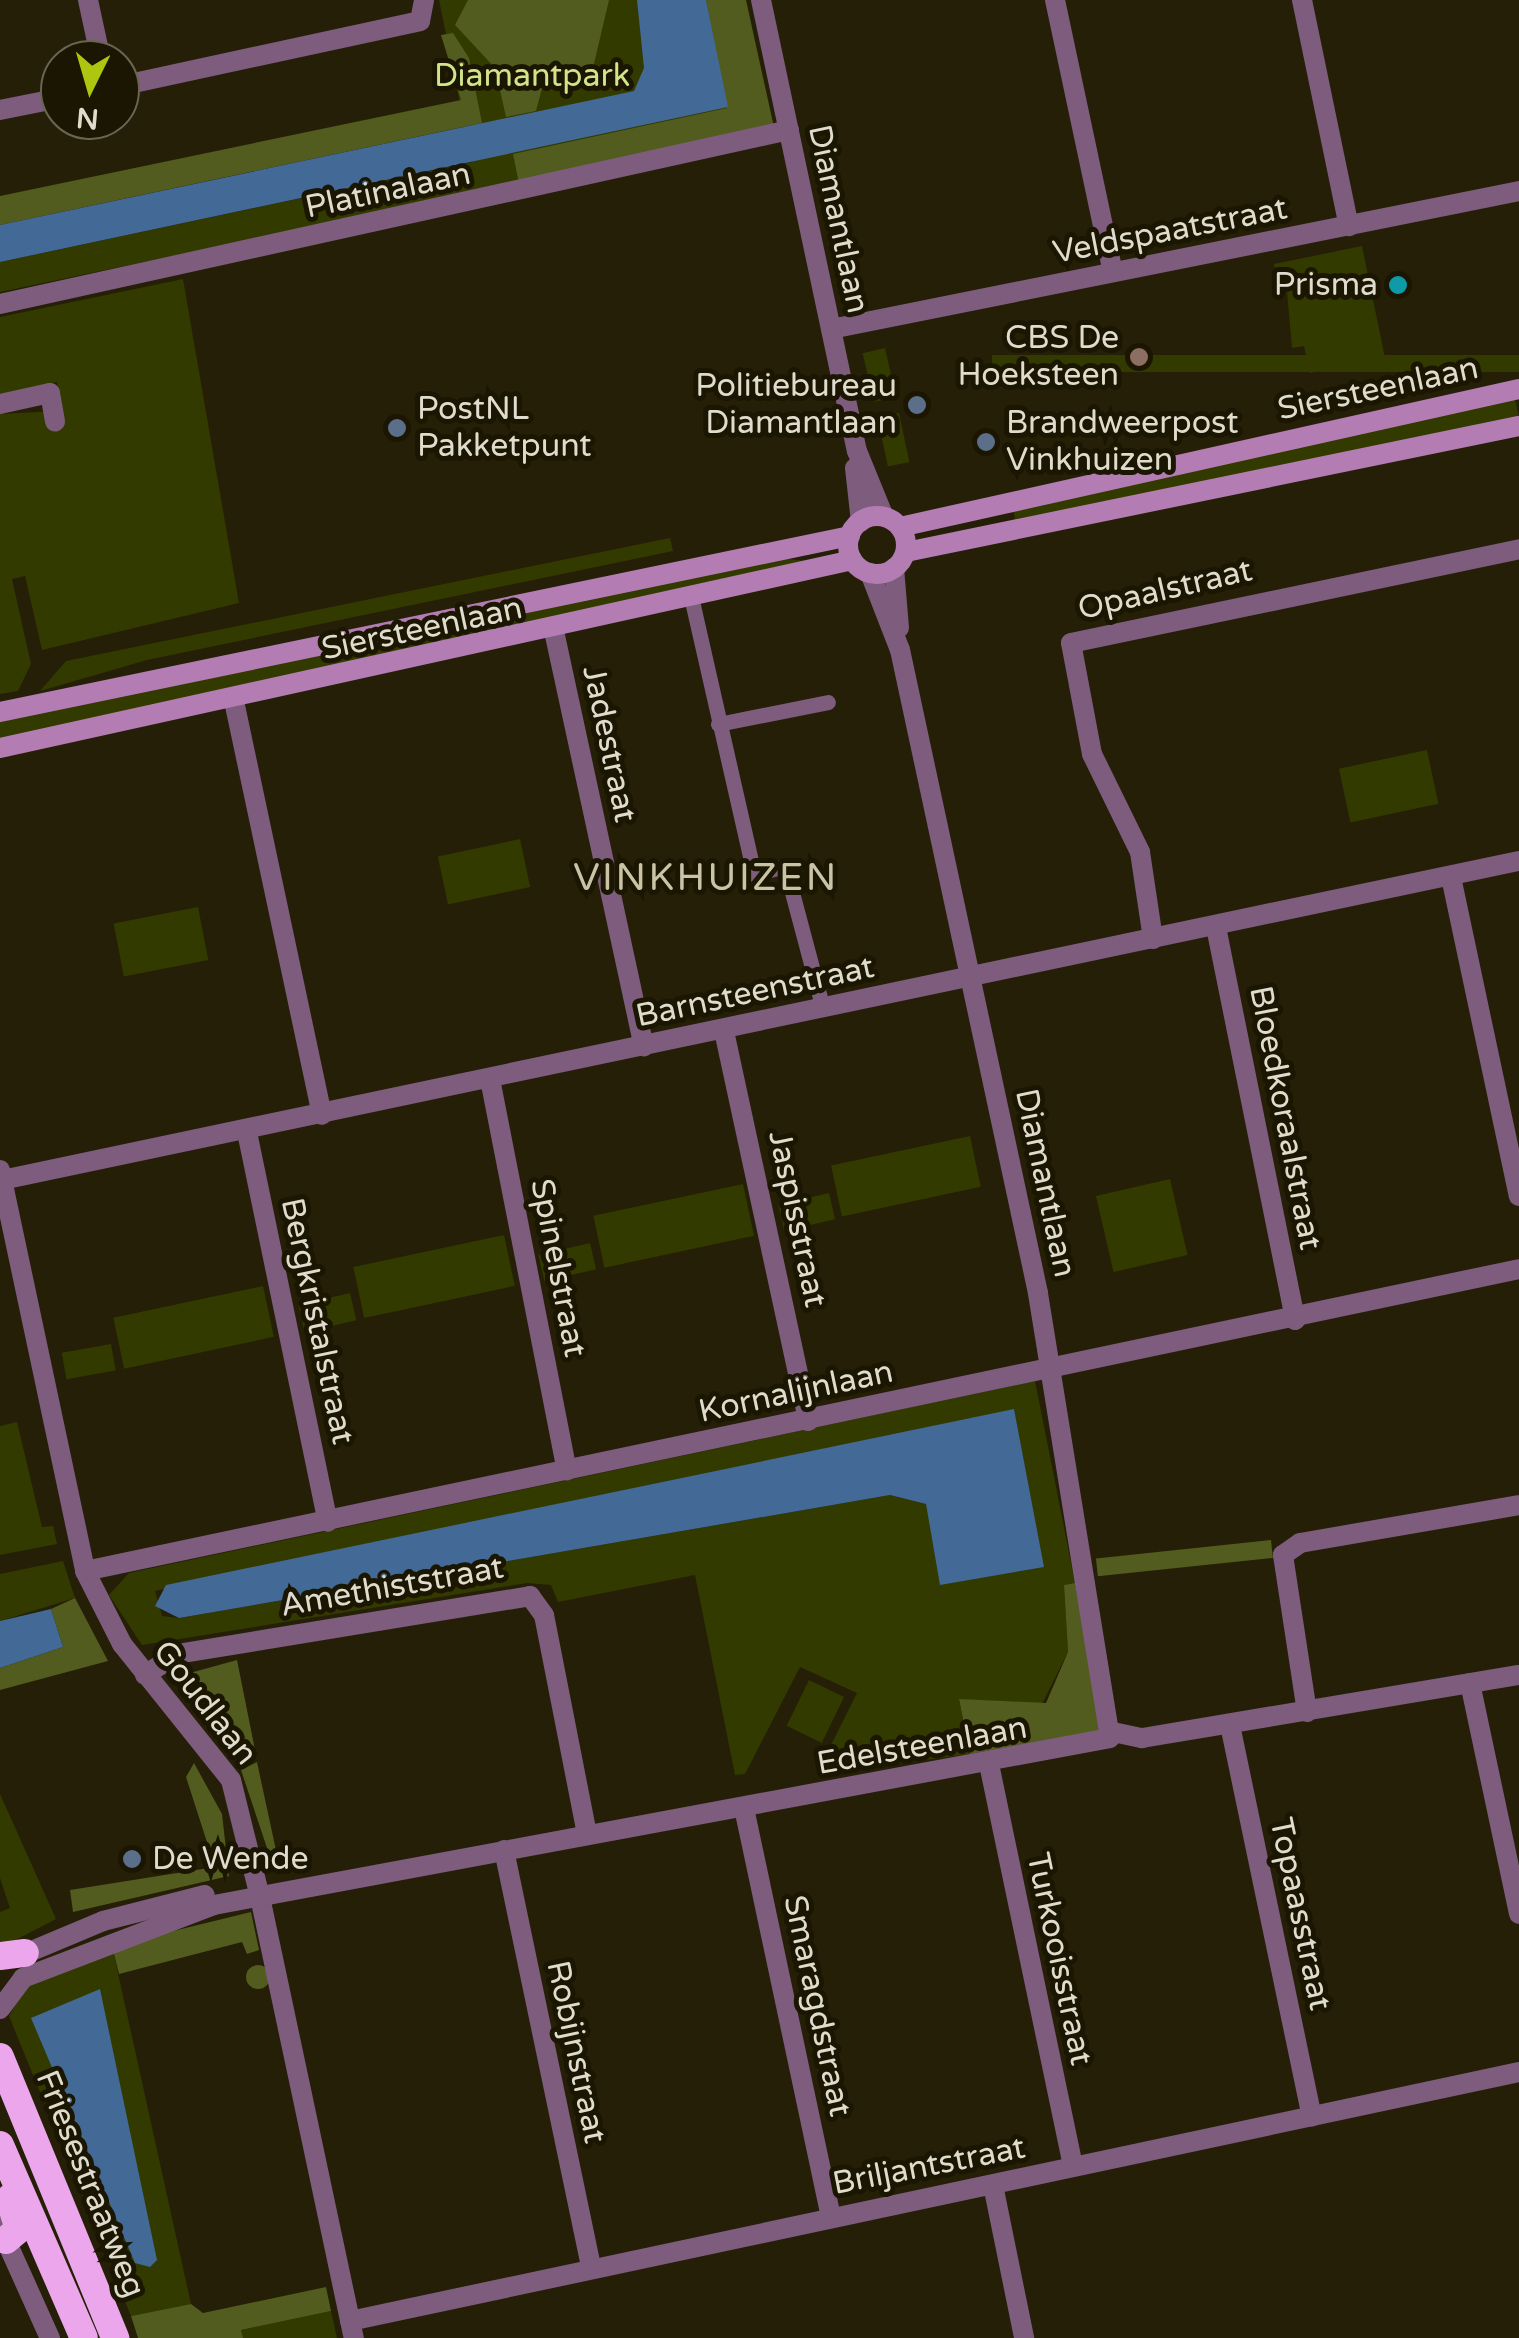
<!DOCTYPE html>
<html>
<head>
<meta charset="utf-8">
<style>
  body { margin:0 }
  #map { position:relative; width:1519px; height:2338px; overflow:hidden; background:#251f07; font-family:"Varela Round",sans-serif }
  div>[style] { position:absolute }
  .green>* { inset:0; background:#323a00; transform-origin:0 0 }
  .forest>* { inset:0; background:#525c1e; transform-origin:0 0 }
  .round { border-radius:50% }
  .water>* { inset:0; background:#436997 }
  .pedestrian>* { height:15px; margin:-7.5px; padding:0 7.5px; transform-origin:7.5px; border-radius:7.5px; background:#7d5c7d }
  .minor>* { height:20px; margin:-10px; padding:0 10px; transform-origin:10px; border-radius:10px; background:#7d5c7d }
  .tertiary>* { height:20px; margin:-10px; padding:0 10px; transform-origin:10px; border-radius:10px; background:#7d5c7d }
  .secondary>* { height:20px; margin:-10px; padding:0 10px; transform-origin:10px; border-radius:10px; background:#b37db3 }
  .secondary>.ring { margin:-10px; padding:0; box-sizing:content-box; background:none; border:20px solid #b37db3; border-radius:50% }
  .trunk>* { height:28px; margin:-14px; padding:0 14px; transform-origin:14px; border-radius:14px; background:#eca7ec }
  .dots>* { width:28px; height:28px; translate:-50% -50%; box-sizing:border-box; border:5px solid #1b1601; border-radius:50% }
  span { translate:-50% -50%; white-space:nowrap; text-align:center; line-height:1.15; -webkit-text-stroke:10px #1b1601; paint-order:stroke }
  .park-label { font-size:32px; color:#d2e389 }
  .street-label { font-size:32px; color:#dfdcce }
  .poi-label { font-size:32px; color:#dfdcce }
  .right { translate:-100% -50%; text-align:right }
  .left { translate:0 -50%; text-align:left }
  .quarter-label { font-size:38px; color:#cac3a7; letter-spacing:2.5px }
  .north { position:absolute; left:40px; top:40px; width:100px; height:100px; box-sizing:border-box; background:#1b1601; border:2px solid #696553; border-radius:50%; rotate:185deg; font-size:28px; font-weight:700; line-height:40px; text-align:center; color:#dfdcce }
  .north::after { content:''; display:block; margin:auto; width:35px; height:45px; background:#adc60f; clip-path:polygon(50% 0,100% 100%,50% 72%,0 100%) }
</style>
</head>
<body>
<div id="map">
  <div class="green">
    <div style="clip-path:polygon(439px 0,745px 0,766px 105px,514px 158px,519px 184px,0 292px,0 262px,472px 162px)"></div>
    <div style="clip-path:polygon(1362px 246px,1385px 358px,1310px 373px,1304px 346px,1292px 348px,1286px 280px,1277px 281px,1274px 264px)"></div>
    <div style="clip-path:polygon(183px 279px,239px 603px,42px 650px,25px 576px,12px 579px,31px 664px,18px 691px,0 694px,0 414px,58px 411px,58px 394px,57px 382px,0 394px,0 317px)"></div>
    <div style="left:885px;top:348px;width:50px;height:23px;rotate:77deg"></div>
    <div style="left:1519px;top:355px;width:17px;height:527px;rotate:90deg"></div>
    <div style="left:1514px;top:395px;width:23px;height:514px;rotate:77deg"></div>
    <div style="left:899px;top:413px;width:50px;height:22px;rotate:78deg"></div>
    <div style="clip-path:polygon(670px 538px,673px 551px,147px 660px,40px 691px,66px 661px)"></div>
    <div style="clip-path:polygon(757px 556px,808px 561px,0 742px,0 718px)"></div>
    <div style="left:1427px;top:750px;width:55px;height:90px;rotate:78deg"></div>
    <div style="left:520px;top:839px;width:49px;height:84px;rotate:78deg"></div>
    <div style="left:198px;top:907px;width:54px;height:86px;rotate:79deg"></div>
    <div style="left:970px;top:1136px;width:52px;height:142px;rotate:78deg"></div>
    <div style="left:1170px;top:1179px;width:78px;height:76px;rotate:77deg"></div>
    <div style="left:743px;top:1184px;width:53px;height:153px;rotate:78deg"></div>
    <div style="left:829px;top:1193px;width:27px;height:52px;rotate:77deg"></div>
    <div style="left:504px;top:1235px;width:52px;height:154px;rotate:78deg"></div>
    <div style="left:590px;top:1243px;width:27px;height:53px;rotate:77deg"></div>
    <div style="left:263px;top:1286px;width:52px;height:153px;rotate:78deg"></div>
    <div style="left:350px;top:1293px;width:28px;height:53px;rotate:77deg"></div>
    <div style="left:111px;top:1344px;width:27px;height:50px;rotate:80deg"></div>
    <div style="clip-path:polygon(evenodd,1035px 1381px,1075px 1583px,1064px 1585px,1068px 1652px,1040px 1708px,959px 1699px,970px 1754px,849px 1770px,825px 1757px,857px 1693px,800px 1667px,745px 1774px,735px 1775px,695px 1575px,558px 1602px,551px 1585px,527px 1583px,142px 1645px,109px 1595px,129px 1573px,1035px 1381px,1014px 1410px,1043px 1567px,926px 1504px,890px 1495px,179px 1618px,162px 1616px,155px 1591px,1014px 1410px)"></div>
    <div style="clip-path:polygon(17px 1422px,42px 1527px,53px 1526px,57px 1544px,0 1555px,0 1426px)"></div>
    <div style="clip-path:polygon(63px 1561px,75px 1598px,0 1621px,0 1574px)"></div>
    <div style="left:809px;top:1680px;width:39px;height:51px;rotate:26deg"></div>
    <div style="clip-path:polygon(0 1794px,56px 1919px,0 1948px,0 1912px,10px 1908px,0 1878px)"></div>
    <div style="clip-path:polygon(112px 1946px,191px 2304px,131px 2316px,9px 2016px,28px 1982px)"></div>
    <div style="clip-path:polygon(331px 2311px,337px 2338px,243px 2338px,241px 2330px)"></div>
  </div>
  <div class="forest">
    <div style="clip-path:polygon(468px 0,609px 0,589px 85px,542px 88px,536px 111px,506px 117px,495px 68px,455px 25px)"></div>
    <div style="clip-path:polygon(706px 0,746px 0,775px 132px,519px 184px,513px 154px,727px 108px)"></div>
    <div style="clip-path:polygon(453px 33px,469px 58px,482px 123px,0 225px,0 196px,461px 100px,441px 35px)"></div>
    <div style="left:1271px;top:1540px;width:18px;height:176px;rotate:84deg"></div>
    <div style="clip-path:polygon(1075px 1583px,1100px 1731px,970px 1754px,959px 1699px,1046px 1703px,1068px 1652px,1064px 1585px)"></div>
    <div style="clip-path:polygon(75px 1598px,108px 1661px,0 1690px,0 1668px,63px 1647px,51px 1609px)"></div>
    <div style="clip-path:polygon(237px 1660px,256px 1755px,237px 1763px,179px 1676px)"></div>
    <div style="clip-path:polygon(257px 1762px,277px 1855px,270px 1857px,241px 1770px)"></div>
    <div style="clip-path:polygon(194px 1763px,222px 1814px,229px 1876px,73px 1912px,70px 1890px,215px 1867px,186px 1777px)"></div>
    <div style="clip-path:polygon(251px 1912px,259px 1950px,247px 1954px,242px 1942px,119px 1974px,112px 1946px)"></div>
    <div class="round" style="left:246px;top:1965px;width:24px;height:24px"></div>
    <div style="clip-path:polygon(326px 2287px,331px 2311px,241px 2330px,243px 2338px,138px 2338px,131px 2316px,191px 2304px,203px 2313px)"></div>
  </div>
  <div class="water">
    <div style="clip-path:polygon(637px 0,706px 0,728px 107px,0 262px,0 225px,634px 91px,644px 68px)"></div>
    <div style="clip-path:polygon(1014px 1409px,1044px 1567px,940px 1585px,926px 1504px,890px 1495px,179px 1618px,155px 1606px,166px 1585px)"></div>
    <div style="clip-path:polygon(51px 1609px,63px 1647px,0 1668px,0 1621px)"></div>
    <div style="clip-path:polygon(100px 1989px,157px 2260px,150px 2267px,135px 2263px,31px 2018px)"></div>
  </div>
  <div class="pedestrian">
    <div style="left:692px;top:601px;width:280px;rotate:77.2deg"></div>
    <div style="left:754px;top:874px;width:32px;rotate:-14deg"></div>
    <div style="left:785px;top:866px;width:148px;rotate:75.1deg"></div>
    <div style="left:718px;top:724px;width:112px;rotate:-11.3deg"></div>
  </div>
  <div class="minor">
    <div style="left:88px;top:0;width:61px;rotate:77.8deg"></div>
    <div style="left:1055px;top:0;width:278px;rotate:78deg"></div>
    <div style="left:1302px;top:0;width:231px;rotate:78.3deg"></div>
    <div style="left:120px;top:86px;width:307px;rotate:-12.2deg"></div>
    <div style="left:420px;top:21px;width:21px;rotate:-79deg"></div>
    <div style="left:0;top:110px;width:61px;rotate:-11.3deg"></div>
    <div style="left:0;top:304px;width:808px;rotate:-12.44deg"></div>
    <div style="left:831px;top:329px;width:702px;rotate:-11.34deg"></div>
    <div style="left:0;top:404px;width:51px;rotate:-12.4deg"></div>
    <div style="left:50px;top:393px;width:29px;rotate:80deg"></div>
    <div style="left:554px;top:631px;width:425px;rotate:77.8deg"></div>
    <div style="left:234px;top:701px;width:423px;rotate:78deg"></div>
    <div style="left:1451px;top:877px;width:326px;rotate:78deg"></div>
    <div style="left:1216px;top:927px;width:401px;rotate:78.6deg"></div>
    <div style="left:1153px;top:939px;width:88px;rotate:-98.5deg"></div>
    <div style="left:1140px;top:852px;width:109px;rotate:-116.1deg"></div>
    <div style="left:1092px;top:754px;width:113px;rotate:-100.7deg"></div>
    <div style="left:1071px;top:643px;width:458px;rotate:-11.8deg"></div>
    <div style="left:724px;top:1031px;width:399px;rotate:77.8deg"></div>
    <div style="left:490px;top:1079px;width:399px;rotate:78.9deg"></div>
    <div style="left:247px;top:1132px;width:398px;rotate:78.3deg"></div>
    <div style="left:2px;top:1180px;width:1550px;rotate:-11.88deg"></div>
    <div style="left:85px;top:1571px;width:1465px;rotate:-11.89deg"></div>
    <div style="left:145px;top:1675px;width:38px;rotate:-33deg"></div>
    <div style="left:177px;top:1654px;width:358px;rotate:-9.3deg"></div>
    <div style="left:530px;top:1596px;width:24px;rotate:54deg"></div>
    <div style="left:544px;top:1615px;width:223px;rotate:78.9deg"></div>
    <div style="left:1470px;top:1683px;width:236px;rotate:78deg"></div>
    <div style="left:1307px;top:1712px;width:159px;rotate:-98.7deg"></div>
    <div style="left:1283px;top:1555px;width:21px;rotate:-35deg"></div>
    <div style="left:1300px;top:1543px;width:222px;rotate:-9.8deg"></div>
    <div style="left:1230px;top:1725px;width:400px;rotate:78.2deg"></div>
    <div style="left:1113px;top:1732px;width:30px;rotate:12deg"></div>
    <div style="left:1142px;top:1738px;width:382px;rotate:-9.5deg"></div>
    <div style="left:989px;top:1764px;width:411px;rotate:78.2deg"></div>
    <div style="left:744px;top:1808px;width:417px;rotate:78deg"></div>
    <div style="left:504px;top:1850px;width:426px;rotate:78.2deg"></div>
    <div style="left:260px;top:1897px;width:451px;rotate:78deg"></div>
    <div style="left:993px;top:2185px;width:156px;rotate:78.5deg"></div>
    <div style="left:0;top:2227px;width:122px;rotate:65.8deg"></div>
    <div style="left:350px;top:2321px;width:1195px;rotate:-12.02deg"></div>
  </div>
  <div class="tertiary">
    <div style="left:761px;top:0;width:461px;rotate:78deg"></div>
    <div style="left:857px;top:451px;width:71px;rotate:67.8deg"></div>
    <div style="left:855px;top:468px;width:54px;rotate:83.7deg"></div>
    <div style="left:894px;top:568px;width:60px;rotate:85.2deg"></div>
    <div style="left:0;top:1170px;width:410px;rotate:78deg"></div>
    <div style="left:85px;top:1571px;width:82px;rotate:63.1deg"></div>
    <div style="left:122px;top:1644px;width:174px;rotate:51.3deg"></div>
    <div style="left:231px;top:1780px;width:121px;rotate:76.1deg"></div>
    <div style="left:15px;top:1958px;width:95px;rotate:-22.8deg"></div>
    <div style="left:103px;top:1921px;width:105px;rotate:-14.3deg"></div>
    <div style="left:0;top:2009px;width:39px;rotate:-53deg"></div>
    <div style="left:23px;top:1978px;width:204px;rotate:-20.9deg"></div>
    <div style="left:214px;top:1905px;width:911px;rotate:-10.56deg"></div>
    <div style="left:1110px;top:1738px;width:451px;rotate:-99.2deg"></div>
    <div style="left:1038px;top:1293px;width:658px;rotate:-102.11deg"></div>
    <div style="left:900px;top:650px;width:83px;rotate:-111.3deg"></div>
  </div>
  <div class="secondary">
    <div class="ring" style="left:848px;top:516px;width:38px;height:38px"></div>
    <div style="left:900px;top:527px;width:634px;rotate:-12.57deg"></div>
    <div style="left:906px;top:552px;width:626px;rotate:-11.62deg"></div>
    <div style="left:0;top:712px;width:868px;rotate:-11.7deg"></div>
    <div style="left:0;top:748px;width:873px;rotate:-12.43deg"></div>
  </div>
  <div class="trunk">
    <div style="left:0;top:1956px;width:25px;rotate:-7deg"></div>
    <div style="left:0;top:2057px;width:304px;rotate:67.7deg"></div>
    <div style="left:0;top:2145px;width:210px;rotate:66.5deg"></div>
    <div style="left:6px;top:2240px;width:17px;rotate:-40deg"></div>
    <div style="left:19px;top:2229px;width:32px;rotate:-108deg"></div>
  </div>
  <div class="dots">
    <div style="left:1398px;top:285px;background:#0f9aa8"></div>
    <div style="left:1139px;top:357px;background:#8d6e63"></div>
    <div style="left:917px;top:405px;background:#5c6f8a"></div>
    <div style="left:397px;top:428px;background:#5c6f8a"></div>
    <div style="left:986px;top:442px;background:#5c6f8a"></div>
    <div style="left:132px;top:1859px;background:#5c6f8a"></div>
  </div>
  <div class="park-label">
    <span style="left:532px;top:76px">Diamantpark</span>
  </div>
  <div class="street-label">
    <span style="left:388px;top:191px;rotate:-12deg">Platinalaan</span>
    <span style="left:838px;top:219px;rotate:78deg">Diamantlaan</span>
    <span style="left:1170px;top:231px;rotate:-11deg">Veldspaatstraat</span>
    <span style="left:1378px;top:389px;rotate:-12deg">Siersteenlaan</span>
    <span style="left:1165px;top:590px;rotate:-13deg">Opaalstraat</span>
    <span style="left:422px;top:629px;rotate:-12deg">Siersteenlaan</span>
    <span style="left:609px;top:744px;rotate:78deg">Jadestraat</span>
    <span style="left:755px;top:992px;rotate:-12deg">Barnsteenstraat</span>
    <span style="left:1285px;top:1118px;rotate:79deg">Bloedkoraalstraat</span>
    <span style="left:1045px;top:1183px;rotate:78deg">Diamantlaan</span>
    <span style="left:797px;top:1219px;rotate:78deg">Jaspisstraat</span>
    <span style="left:558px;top:1268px;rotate:79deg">Spinelstraat</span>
    <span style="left:317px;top:1321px;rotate:78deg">Bergkristalstraat</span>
    <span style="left:796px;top:1392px;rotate:-12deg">Kornalijnlaan</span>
    <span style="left:392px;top:1587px;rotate:-10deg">Amethiststraat</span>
    <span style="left:205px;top:1703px;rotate:52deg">Goudlaan</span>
    <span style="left:922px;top:1746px;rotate:-10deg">Edelsteenlaan</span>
    <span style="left:1300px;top:1914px;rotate:78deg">Topaasstraat</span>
    <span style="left:1059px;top:1959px;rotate:78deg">Turkooisstraat</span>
    <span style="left:817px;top:2006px;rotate:78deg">Smaragdstraat</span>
    <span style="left:576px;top:2052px;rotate:78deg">Robijnstraat</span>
    <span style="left:929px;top:2166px;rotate:-11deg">Briljantstraat</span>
    <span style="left:90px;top:2184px;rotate:68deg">Friesestraatweg</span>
  </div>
  <div class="poi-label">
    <span class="right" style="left:1378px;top:285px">Prisma</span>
    <span class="right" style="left:1119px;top:357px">CBS De<br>Hoeksteen</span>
    <span class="right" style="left:897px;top:405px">Politiebureau<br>Diamantlaan</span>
    <span class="left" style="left:417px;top:428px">PostNL<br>Pakketpunt</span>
    <span class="left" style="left:1006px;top:442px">Brandweerpost<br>Vinkhuizen</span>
    <span class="left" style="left:152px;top:1859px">De Wende</span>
  </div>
  <div class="quarter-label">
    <span style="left:706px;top:879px">VINKHUIZEN</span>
  </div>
  <div class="north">N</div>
</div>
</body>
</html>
